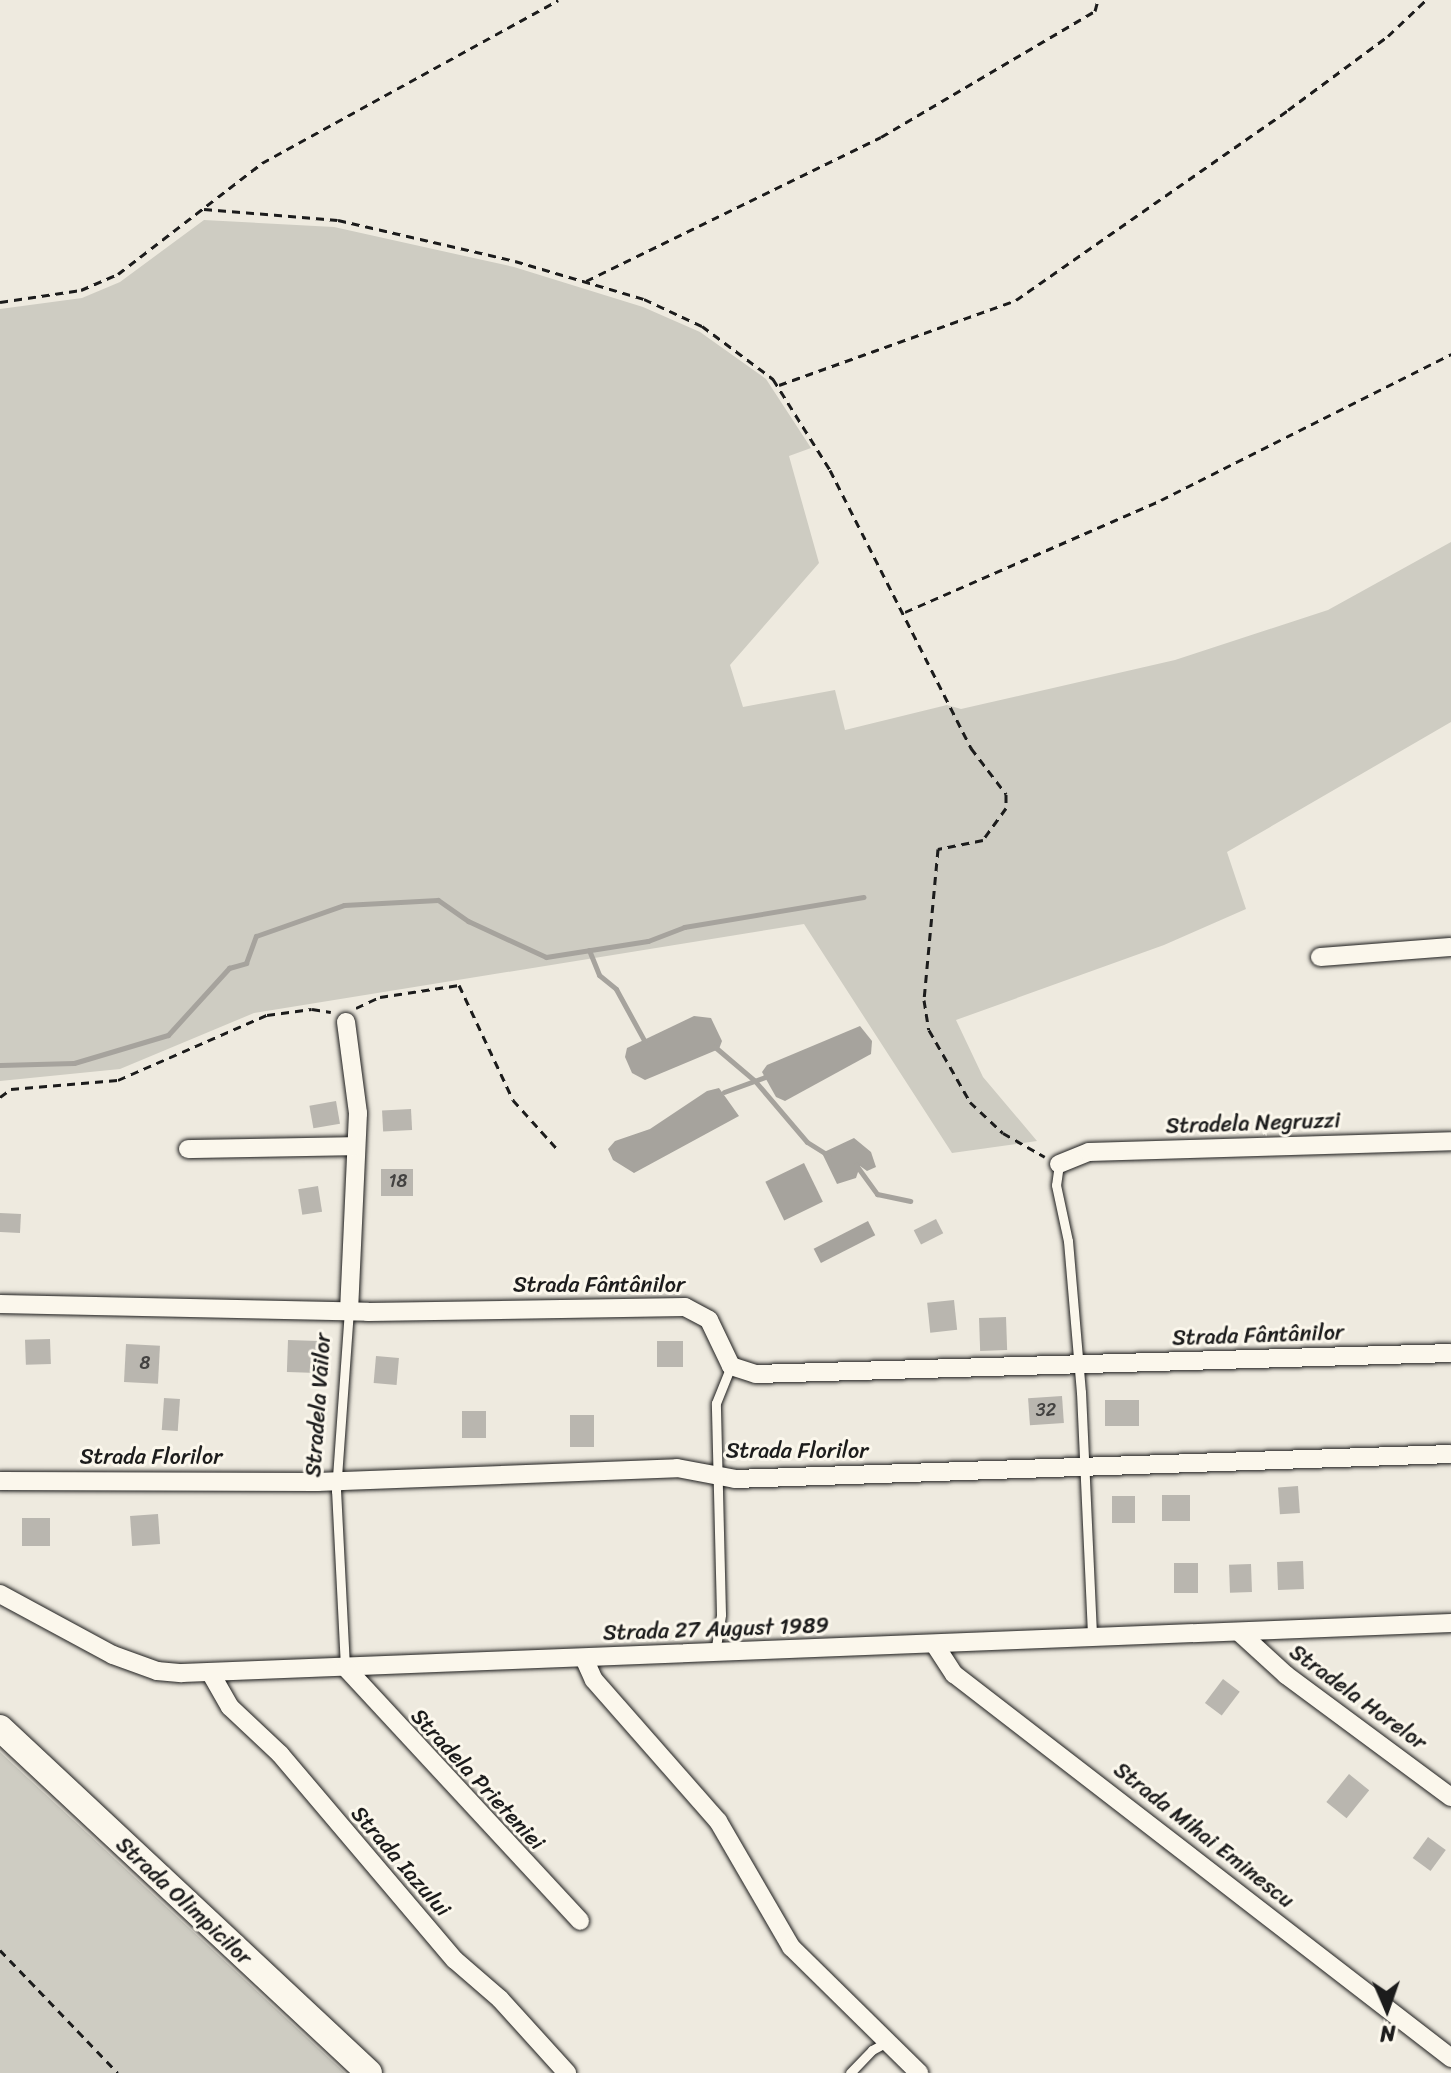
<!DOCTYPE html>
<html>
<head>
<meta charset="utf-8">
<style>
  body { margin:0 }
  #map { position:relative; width:1451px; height:2073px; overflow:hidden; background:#eeeadf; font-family:Sriracha,sans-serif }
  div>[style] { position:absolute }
  .green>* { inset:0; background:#ceccc2 }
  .water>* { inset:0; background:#a6a39d; transform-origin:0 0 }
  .stream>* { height:5px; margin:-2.5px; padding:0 2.5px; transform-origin:2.5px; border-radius:2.5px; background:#a6a39d }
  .building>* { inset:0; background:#b9b6af; transform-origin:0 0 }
  .path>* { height:3px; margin-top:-1.5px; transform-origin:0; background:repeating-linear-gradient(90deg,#1c1c1c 0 8px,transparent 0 14px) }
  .roads { filter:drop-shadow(0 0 2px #1c1c1c) drop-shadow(0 0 2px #1c1c1c) }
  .lane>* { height:9px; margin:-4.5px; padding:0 4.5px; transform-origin:4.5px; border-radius:4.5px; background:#fbf7ec }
  .street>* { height:18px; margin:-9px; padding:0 9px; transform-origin:9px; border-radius:9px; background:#fbf7ec }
  .secondary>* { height:26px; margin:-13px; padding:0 13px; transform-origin:13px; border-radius:13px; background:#fbf7ec }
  span { translate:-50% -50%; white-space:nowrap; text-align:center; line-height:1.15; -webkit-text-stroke:6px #fbf7ec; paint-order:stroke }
  .number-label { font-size:18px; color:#434241 }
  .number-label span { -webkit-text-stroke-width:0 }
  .street-label { font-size:22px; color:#1c1c1c }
  .north { position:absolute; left:1347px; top:1969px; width:80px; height:80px; -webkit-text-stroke:6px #fbf7ec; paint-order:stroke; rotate:178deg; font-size:22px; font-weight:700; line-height:32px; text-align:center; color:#1c1c1c }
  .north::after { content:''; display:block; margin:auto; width:28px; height:36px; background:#1c1c1c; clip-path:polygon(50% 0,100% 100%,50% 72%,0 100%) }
</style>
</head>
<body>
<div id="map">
  <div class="green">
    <div style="clip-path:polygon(204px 220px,334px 227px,514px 267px,643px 307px,700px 332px,766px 379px,811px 448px,789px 456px,819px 563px,730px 665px,743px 707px,835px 690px,845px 730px,947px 705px,961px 709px,1175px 660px,1328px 610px,1451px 542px,1451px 722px,1227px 852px,1246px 909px,1164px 945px,956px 1020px,983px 1077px,1037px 1141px,952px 1153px,804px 924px,254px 1013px,120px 1069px,0 1081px,0 309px,82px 298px,120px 282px)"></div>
    <div style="clip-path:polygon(0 1752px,332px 2061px,345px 2073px,0 2073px)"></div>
  </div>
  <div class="water">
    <div style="clip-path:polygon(694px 1016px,711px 1018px,722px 1041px,719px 1049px,645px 1080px,632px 1073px,625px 1057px,627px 1048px)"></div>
    <div style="clip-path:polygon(860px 1026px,872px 1041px,871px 1054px,785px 1101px,776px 1097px,762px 1072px,767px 1065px)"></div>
    <div style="clip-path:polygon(719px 1088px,739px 1116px,634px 1173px,613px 1160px,608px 1149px,615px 1141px,650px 1129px,707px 1091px)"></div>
    <div style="clip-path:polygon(854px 1138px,871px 1152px,876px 1167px,867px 1171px,860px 1166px,856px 1178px,837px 1184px,822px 1153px)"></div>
    <div style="left:804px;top:1163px;width:43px;height:43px;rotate:64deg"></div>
    <div style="left:868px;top:1221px;width:16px;height:61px;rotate:63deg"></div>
  </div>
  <div class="stream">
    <div style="left:589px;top:950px;width:27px;rotate:68deg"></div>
    <div style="left:599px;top:975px;width:22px;rotate:39deg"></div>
    <div style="left:616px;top:989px;width:60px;rotate:61.3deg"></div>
    <div style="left:715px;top:1047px;width:52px;rotate:40.4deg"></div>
    <div style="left:755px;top:1081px;width:80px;rotate:49.6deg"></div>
    <div style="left:807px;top:1142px;width:25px;rotate:32deg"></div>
    <div style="left:0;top:1065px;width:74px;rotate:-1.5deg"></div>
    <div style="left:74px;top:1063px;width:98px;rotate:-16.6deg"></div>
    <div style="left:168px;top:1035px;width:91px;rotate:-47.7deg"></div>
    <div style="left:229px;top:968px;width:18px;rotate:-16deg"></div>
    <div style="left:246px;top:963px;width:29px;rotate:-70deg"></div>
    <div style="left:256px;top:936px;width:93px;rotate:-19.4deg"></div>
    <div style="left:344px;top:905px;width:94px;rotate:-3deg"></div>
    <div style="left:438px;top:900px;width:37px;rotate:35deg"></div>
    <div style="left:468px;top:921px;width:86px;rotate:24.8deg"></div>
    <div style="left:546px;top:957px;width:103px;rotate:-8.9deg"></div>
    <div style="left:648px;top:941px;width:39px;rotate:-21deg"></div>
    <div style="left:684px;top:927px;width:182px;rotate:-9.5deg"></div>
    <div style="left:724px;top:1092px;width:44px;rotate:-20.1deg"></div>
    <div style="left:856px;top:1165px;width:36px;rotate:54deg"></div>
    <div style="left:877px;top:1194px;width:34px;rotate:12deg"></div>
  </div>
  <div class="building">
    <div style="left:336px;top:1101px;width:23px;height:27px;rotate:80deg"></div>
    <div style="left:411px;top:1109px;width:21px;height:29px;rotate:87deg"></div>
    <div style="left:381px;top:1169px;width:32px;height:27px"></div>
    <div style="left:318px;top:1186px;width:26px;height:20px;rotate:81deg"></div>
    <div style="left:0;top:1213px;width:21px;height:19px;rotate:3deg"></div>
    <div style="left:936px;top:1219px;width:16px;height:25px;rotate:63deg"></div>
    <div style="left:954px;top:1300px;width:30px;height:27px;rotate:84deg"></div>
    <div style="left:1006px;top:1317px;width:33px;height:27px;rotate:88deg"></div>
    <div style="left:50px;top:1339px;width:25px;height:25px;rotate:88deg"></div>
    <div style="left:288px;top:1340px;width:31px;height:32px;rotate:2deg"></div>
    <div style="left:657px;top:1341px;width:26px;height:26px"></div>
    <div style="left:126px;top:1344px;width:34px;height:38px;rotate:3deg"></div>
    <div style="left:376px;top:1356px;width:23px;height:27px;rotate:5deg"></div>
    <div style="left:1062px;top:1396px;width:27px;height:34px;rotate:86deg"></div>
    <div style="left:164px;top:1398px;width:16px;height:32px;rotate:4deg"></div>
    <div style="left:1105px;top:1400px;width:34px;height:26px"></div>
    <div style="left:462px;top:1411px;width:24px;height:27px"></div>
    <div style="left:570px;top:1415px;width:24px;height:32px"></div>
    <div style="left:1298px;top:1486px;width:27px;height:20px;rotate:86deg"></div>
    <div style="left:1190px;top:1495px;width:26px;height:28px;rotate:90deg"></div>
    <div style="left:1112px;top:1496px;width:23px;height:27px"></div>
    <div style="left:158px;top:1514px;width:30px;height:28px;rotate:86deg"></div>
    <div style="left:22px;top:1518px;width:28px;height:28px"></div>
    <div style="left:1303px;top:1561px;width:28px;height:26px;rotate:88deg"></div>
    <div style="left:1174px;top:1563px;width:24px;height:30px"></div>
    <div style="left:1251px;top:1564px;width:28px;height:22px;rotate:88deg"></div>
    <div style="left:1223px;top:1679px;width:21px;height:30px;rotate:37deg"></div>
    <div style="left:1349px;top:1774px;width:26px;height:36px;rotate:39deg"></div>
    <div style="left:1428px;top:1837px;width:22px;height:26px;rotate:36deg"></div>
  </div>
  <div class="path">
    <div style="left:204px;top:209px;width:134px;rotate:4.7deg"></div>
    <div style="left:338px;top:220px;width:182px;rotate:13deg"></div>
    <div style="left:515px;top:261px;width:134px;rotate:16.4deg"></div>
    <div style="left:644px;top:299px;width:64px;rotate:25deg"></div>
    <div style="left:702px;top:326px;width:89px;rotate:36.7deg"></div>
    <div style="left:773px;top:379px;width:107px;rotate:57.9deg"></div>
    <div style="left:830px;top:470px;width:312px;rotate:63.1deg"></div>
    <div style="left:971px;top:748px;width:58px;rotate:52.7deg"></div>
    <div style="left:1006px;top:794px;width:14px;rotate:90deg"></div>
    <div style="left:1006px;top:808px;width:39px;rotate:126deg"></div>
    <div style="left:983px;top:840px;width:46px;rotate:168.7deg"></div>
    <div style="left:938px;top:849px;width:152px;rotate:95.3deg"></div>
    <div style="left:924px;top:1000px;width:30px;rotate:81deg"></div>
    <div style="left:929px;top:1030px;width:83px;rotate:60.3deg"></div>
    <div style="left:970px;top:1102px;width:45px;rotate:43.2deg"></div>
    <div style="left:1003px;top:1133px;width:48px;rotate:29.7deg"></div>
    <div style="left:586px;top:281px;width:328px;rotate:-26deg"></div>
    <div style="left:881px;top:137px;width:248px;rotate:-30.5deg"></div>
    <div style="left:1095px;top:11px;width:11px;rotate:-75deg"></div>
    <div style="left:0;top:302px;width:82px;rotate:-8.4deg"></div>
    <div style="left:81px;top:290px;width:40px;rotate:-23.4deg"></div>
    <div style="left:118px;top:274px;width:182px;rotate:-37.6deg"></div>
    <div style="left:262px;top:163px;width:338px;rotate:-28.8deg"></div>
    <div style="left:779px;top:385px;width:252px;rotate:-19.7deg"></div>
    <div style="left:1016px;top:300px;width:332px;rotate:-34.9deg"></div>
    <div style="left:1288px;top:110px;width:124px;rotate:-36.5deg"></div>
    <div style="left:1388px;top:36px;width:52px;rotate:-43.5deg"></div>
    <div style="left:905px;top:612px;width:279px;rotate:-23.6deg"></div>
    <div style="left:1161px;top:500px;width:325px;rotate:-26.7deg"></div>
    <div style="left:356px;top:1008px;width:26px;rotate:-25deg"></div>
    <div style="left:380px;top:997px;width:80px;rotate:-8.6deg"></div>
    <div style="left:459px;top:985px;width:127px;rotate:64.8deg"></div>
    <div style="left:513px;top:1100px;width:67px;rotate:48deg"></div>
    <div style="left:0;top:1097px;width:14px;rotate:-36deg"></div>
    <div style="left:11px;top:1089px;width:107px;rotate:-4.8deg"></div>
    <div style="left:118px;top:1080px;width:163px;rotate:-23.6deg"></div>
    <div style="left:267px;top:1015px;width:45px;rotate:-7.6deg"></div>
    <div style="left:312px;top:1009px;width:19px;rotate:9deg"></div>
    <div style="left:0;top:1950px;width:170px;rotate:46.2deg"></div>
  </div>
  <div class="roads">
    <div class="lane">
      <div style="left:1059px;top:1164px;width:21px;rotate:98deg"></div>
      <div style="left:1056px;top:1185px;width:57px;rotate:77.9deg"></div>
      <div style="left:1068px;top:1241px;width:152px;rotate:85.1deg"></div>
      <div style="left:1081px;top:1392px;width:246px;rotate:87.4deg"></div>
      <div style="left:715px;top:1653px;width:39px;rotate:-81deg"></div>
      <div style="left:721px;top:1614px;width:211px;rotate:-91.4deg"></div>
      <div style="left:716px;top:1403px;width:40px;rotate:-68deg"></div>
      <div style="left:345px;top:1667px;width:176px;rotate:-92.9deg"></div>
      <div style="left:336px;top:1491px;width:180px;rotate:-85.9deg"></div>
      <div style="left:850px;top:2073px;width:32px;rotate:-46deg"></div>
      <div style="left:872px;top:2050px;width:19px;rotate:-28deg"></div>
    </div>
    <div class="street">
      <div style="left:1320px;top:957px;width:131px;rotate:-4.4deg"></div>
      <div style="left:346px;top:1022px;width:92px;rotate:82.5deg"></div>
      <div style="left:358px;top:1113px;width:198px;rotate:92.6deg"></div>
      <div style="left:188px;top:1149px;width:166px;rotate:-1deg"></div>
      <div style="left:1059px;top:1164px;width:32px;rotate:-22deg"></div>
      <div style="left:1089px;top:1152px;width:362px;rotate:-1.7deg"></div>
      <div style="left:0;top:1304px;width:368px;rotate:1.2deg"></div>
      <div style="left:368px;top:1312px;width:317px;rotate:-0.9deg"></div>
      <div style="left:685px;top:1307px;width:27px;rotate:28deg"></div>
      <div style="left:709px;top:1320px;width:51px;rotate:64.4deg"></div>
      <div style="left:731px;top:1366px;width:26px;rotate:18deg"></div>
      <div style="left:756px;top:1374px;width:695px;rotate:-1.73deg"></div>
      <div style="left:0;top:1481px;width:317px;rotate:0.2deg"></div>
      <div style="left:317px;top:1482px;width:360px;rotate:-2.2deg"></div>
      <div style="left:677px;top:1468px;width:59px;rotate:10.7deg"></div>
      <div style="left:735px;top:1479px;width:716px;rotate:-2deg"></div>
      <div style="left:0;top:1594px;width:128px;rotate:28.4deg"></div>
      <div style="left:113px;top:1655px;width:47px;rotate:20deg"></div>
      <div style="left:157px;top:1671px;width:25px;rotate:5deg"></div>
      <div style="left:182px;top:1673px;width:1270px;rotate:-2.26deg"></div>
      <div style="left:1239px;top:1632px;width:64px;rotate:42.5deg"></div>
      <div style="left:1286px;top:1675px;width:205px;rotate:36.5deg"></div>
      <div style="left:935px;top:1645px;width:35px;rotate:57deg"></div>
      <div style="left:954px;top:1674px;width:628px;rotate:37.69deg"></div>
      <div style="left:584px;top:1658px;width:24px;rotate:66deg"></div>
      <div style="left:594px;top:1680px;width:188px;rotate:48.7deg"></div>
      <div style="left:718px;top:1821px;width:146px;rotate:59.9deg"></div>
      <div style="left:791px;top:1947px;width:180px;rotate:44.5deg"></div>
      <div style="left:345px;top:1667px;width:346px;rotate:47.2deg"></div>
      <div style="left:210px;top:1672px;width:40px;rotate:60.3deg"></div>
      <div style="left:230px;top:1707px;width:69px;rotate:43.2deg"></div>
      <div style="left:280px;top:1754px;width:270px;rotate:49.7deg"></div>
      <div style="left:455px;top:1960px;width:60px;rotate:40.9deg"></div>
      <div style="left:500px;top:1999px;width:100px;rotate:47.8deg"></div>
    </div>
    <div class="secondary">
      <div style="left:0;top:1728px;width:505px;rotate:43.07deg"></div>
    </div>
  </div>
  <div class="number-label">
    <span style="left:398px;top:1181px">18</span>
    <span style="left:145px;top:1363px">8</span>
    <span style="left:1046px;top:1410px">32</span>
  </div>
  <div class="street-label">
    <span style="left:1253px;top:1123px;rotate:-2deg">Stradela Negruzzi</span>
    <span style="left:599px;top:1285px">Strada Fântânilor</span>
    <span style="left:1258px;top:1335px;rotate:-2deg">Strada Fântânilor</span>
    <span style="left:318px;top:1405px;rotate:-86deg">Stradela Văilor</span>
    <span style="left:797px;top:1451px">Strada Florilor</span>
    <span style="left:151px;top:1457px">Strada Florilor</span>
    <span style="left:716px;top:1629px;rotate:-2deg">Strada 27 August 1989</span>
    <span style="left:1358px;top:1697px;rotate:36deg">Stradela Horelor</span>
    <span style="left:478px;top:1779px;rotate:47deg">Stradela Prieteniei</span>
    <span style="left:1204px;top:1835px;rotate:38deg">Strada Mihai Eminescu</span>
    <span style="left:401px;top:1861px;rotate:49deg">Strada Iazului</span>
    <span style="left:184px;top:1901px;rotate:43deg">Strada Olimpicilor</span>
  </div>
  <div class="north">N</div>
</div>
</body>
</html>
